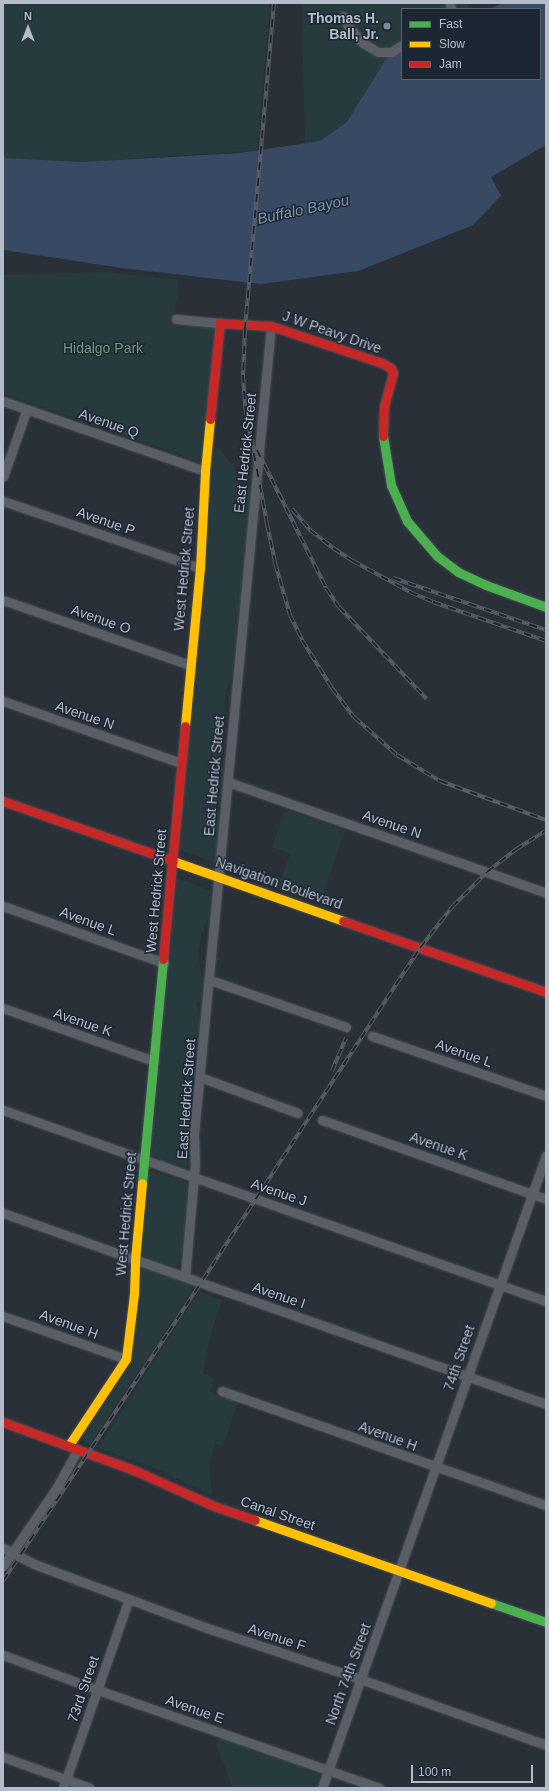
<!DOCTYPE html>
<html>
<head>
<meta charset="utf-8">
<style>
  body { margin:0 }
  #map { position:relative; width:549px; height:1791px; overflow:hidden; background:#2a3038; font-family:Helvetica,sans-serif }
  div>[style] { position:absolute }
  .green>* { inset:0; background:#273a3e }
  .water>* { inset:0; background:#384963 }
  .roads { filter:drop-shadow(0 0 1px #484c53) drop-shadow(0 0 1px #484c53) }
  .street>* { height:9px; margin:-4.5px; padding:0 4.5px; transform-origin:4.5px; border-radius:4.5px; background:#5a5e66 }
  .fast>* { height:9px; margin:-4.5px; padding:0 4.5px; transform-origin:4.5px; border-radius:4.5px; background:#4caf50 }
  .slow>* { height:9px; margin:-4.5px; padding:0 4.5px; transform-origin:4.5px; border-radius:4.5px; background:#ffc107 }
  .jam>* { height:9px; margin:-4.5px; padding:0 4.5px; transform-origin:4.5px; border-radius:4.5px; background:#c62828 }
  .rail>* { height:4px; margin-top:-2px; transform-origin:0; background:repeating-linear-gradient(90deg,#1d2633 0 8px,#595d64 0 16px); box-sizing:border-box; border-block:1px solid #595d64 }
  .dots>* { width:11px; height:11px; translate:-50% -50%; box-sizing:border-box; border:2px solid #1d2633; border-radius:50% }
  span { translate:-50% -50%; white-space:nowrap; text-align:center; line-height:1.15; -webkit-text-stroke:3px #1d2633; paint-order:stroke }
  .poi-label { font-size:14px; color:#b4bcc9; font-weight:700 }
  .right { translate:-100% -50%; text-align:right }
  .street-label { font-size:14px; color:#b4bcc9 }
  .park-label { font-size:14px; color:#6b9a76 }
  .water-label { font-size:15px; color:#7c92b1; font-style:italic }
  .frame { position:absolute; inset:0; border:4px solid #b4bcc9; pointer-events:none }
  .legend { position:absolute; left:401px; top:8px; width:140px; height:72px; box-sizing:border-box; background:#1d2633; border:1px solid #59626f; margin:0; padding:5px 7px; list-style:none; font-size:12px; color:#b4bcc9 }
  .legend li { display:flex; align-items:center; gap:8px; height:20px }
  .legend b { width:20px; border:1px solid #59626f }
  .north { position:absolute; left:8px; top:8px; width:40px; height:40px; -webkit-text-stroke:3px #1d2633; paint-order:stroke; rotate:0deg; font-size:11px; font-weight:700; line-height:16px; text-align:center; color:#b4bcc9 }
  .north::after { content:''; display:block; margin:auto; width:14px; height:18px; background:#b4bcc9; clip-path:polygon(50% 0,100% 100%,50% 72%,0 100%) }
  .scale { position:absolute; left:411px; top:1765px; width:122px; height:18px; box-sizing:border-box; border:2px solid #b4bcc9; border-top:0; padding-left:5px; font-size:12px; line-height:14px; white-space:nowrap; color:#b4bcc9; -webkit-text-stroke:3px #1d2633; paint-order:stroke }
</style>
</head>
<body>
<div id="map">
  <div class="green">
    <div style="clip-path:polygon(3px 3px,270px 3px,257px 150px,82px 162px,6px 158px,3px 154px)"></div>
    <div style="clip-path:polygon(302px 3px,468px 3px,468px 9px,402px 9px,402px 79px,418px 79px,305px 155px)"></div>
    <div style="clip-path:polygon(106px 272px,179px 280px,174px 322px,215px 326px,204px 457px,197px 461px,3px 393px,3px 275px)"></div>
    <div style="clip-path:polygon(212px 445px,219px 449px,232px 464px,242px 484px,253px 486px,232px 676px,226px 692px,222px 762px,224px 771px,223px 787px,219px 802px,216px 805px,216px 812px,219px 813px,220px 826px,217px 857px,214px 862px,179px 850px)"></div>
    <div style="clip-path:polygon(285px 809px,345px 830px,321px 900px,273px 884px,275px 876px,282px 878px,290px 854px,272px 847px)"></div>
    <div style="clip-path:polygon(177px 878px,212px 891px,210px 919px,207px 920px,201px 936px,198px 956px,202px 976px,205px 978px,204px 994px,199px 1001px,197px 1001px,196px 1006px,202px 1019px,199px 1042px,192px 1051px,191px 1065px,192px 1069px,197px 1072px,191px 1159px,188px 1166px,184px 1168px,157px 1159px,150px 1155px)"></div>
    <div style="clip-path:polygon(151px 1170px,185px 1181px,189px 1184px,181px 1259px,176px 1267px,148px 1259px,141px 1254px,147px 1174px)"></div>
    <div style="clip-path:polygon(144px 1269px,193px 1285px,192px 1290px,91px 1444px,86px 1443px,81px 1438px,123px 1370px,139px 1271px)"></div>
    <div style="clip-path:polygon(199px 1291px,222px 1300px,210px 1337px,203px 1373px,214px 1378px,210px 1391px,238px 1401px,223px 1446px,215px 1444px,209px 1462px,212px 1495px,150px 1466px,98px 1448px)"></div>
    <div style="clip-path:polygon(219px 1737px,322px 1774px,317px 1788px,233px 1788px,216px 1745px)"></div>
  </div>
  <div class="water">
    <div style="clip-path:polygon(503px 3px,546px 3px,546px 145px,491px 177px,501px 196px,473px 225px,358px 271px,261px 284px,122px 268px,3px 250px,3px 154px,6px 158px,82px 162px,240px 153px,320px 141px,347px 122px,386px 59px,402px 49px,402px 79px,540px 79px,540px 9px,490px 9px)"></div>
  </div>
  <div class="roads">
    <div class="street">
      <div style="left:450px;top:3px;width:6px;rotate:81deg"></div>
      <div style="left:343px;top:16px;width:11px;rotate:63deg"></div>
      <div style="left:348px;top:26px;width:23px;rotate:49deg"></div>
      <div style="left:363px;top:43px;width:17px;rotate:31deg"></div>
      <div style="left:378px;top:52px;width:13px"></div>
      <div style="left:391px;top:52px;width:13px;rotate:-32deg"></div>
      <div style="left:176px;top:319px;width:44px;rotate:5.2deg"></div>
      <div style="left:3px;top:401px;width:214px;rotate:19.1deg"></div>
      <div style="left:3px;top:477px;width:72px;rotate:-70.6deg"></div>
      <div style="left:3px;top:501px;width:208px;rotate:18.8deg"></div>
      <div style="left:3px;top:600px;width:198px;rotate:19.2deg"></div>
      <div style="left:3px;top:701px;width:188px;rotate:19.2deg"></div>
      <div style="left:228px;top:782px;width:337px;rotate:19.2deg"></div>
      <div style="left:3px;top:906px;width:171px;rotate:19.5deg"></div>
      <div style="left:210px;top:980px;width:144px;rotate:19.1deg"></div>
      <div style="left:3px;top:1008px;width:160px;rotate:19.3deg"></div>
      <div style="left:372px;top:1036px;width:184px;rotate:19deg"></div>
      <div style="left:200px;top:1077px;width:104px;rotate:20.2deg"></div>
      <div style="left:3px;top:1110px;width:576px;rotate:19.38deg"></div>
      <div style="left:322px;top:1120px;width:238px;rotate:19.4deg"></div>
      <div style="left:3px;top:1213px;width:576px;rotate:19.38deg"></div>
      <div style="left:185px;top:1276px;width:111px;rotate:-84.9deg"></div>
      <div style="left:195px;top:1165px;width:32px;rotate:-92deg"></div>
      <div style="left:194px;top:1133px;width:811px;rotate:-84.55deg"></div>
      <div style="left:3px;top:1316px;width:130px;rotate:19.3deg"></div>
      <div style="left:222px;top:1391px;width:343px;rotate:19.4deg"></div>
      <div style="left:3px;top:1548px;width:35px;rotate:27deg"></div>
      <div style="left:34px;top:1564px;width:184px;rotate:20.3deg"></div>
      <div style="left:207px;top:1628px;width:161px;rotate:18.4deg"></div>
      <div style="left:360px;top:1679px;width:197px;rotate:19.5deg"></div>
      <div style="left:3px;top:1566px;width:96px;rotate:-55.6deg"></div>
      <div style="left:57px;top:1487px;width:43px;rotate:-61.1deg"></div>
      <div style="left:3px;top:1655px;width:101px;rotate:20.2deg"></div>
      <div style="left:98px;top:1690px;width:298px;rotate:19.2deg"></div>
      <div style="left:3px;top:1757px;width:92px;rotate:19.6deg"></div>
      <div style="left:63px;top:1788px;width:200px;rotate:-70.8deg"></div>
      <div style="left:322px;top:1788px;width:671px;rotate:-70.51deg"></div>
    </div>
    <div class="fast">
      <div style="left:383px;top:436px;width:50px;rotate:80.7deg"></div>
      <div style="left:391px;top:485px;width:39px;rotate:66deg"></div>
      <div style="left:407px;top:521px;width:46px;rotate:49.4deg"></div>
      <div style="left:437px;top:556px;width:26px;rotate:37deg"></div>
      <div style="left:458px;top:572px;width:31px;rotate:25deg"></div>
      <div style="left:486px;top:585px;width:64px;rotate:20.1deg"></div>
      <div style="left:142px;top:1183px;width:225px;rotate:-84.6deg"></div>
      <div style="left:491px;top:1603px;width:58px;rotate:19.1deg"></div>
    </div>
    <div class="slow">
      <div style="left:185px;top:726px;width:159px;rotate:-84.6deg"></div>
      <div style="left:200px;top:568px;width:97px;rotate:-87deg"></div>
      <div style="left:205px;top:471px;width:52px;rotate:-84.5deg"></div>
      <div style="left:173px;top:861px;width:180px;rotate:19.4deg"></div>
      <div style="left:69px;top:1445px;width:103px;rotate:-56.5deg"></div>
      <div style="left:126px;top:1359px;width:65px;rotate:-83deg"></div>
      <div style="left:134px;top:1294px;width:34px;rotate:-88deg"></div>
      <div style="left:135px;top:1260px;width:77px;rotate:-84.8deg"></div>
      <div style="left:255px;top:1520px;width:250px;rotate:19.4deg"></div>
    </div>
    <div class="jam">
      <div style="left:210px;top:419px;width:97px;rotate:-84.1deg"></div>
      <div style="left:220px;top:323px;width:51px;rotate:3.4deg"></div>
      <div style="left:271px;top:326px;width:117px;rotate:18.4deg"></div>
      <div style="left:382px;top:363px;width:10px;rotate:29deg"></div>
      <div style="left:391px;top:368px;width:5px;rotate:68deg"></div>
      <div style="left:393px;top:373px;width:34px;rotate:105deg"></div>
      <div style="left:384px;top:406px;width:30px;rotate:92deg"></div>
      <div style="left:3px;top:801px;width:180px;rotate:19.4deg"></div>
      <div style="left:343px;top:921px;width:215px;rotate:19.3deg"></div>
      <div style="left:163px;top:959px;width:234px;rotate:-84.6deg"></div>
      <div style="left:3px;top:1422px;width:142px;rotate:20.2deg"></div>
      <div style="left:136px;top:1471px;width:85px;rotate:24.2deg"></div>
      <div style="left:214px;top:1506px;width:43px;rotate:18.9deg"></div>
    </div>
  </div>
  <div class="rail">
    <div style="left:274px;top:3px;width:328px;rotate:95.1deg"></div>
    <div style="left:245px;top:330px;width:45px;rotate:92.5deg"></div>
    <div style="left:243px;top:375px;width:31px;rotate:86deg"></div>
    <div style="left:245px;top:406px;width:120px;rotate:79.4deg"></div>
    <div style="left:267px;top:524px;width:40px;rotate:78deg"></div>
    <div style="left:275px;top:563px;width:54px;rotate:73.9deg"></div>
    <div style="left:290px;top:615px;width:28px;rotate:64deg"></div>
    <div style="left:302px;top:640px;width:57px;rotate:58deg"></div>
    <div style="left:332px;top:688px;width:36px;rotate:53deg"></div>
    <div style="left:354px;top:717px;width:57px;rotate:41.5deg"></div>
    <div style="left:397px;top:755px;width:50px;rotate:31.2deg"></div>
    <div style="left:440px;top:781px;width:113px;rotate:20.2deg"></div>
    <div style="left:257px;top:450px;width:154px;rotate:63.4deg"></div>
    <div style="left:326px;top:588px;width:23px;rotate:56deg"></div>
    <div style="left:339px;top:607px;width:127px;rotate:46.3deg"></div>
    <div style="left:292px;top:509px;width:28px;rotate:49deg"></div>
    <div style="left:310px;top:530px;width:29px;rotate:38deg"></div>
    <div style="left:333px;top:548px;width:24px;rotate:33deg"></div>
    <div style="left:353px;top:561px;width:65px;rotate:28.5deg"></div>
    <div style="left:410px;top:592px;width:25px;rotate:23deg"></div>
    <div style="left:433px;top:602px;width:120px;rotate:19deg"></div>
    <div style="left:393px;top:578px;width:162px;rotate:18.8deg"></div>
    <div style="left:332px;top:1071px;width:36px;rotate:-67deg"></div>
    <div style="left:3px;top:1581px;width:298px;rotate:-56.4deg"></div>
    <div style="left:168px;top:1333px;width:460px;rotate:-56.8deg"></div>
    <div style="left:420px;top:948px;width:52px;rotate:-52deg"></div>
    <div style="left:452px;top:907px;width:49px;rotate:-45deg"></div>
    <div style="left:487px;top:872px;width:36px;rotate:-38deg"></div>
    <div style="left:515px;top:850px;width:36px;rotate:-32deg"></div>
  </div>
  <div class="dots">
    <div style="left:387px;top:26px;background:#848b96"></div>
  </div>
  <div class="poi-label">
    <span class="right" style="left:379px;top:26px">Thomas H.<br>Ball, Jr.</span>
  </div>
  <div class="street-label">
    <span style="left:332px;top:332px;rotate:19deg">J W Peavy Drive</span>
    <span style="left:109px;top:423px;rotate:19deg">Avenue Q</span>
    <span style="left:245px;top:453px;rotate:-84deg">East Hedrick Street</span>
    <span style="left:106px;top:521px;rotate:19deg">Avenue P</span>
    <span style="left:184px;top:569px;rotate:-85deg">West Hedrick Street</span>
    <span style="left:101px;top:619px;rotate:19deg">Avenue O</span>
    <span style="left:85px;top:715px;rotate:19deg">Avenue N</span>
    <span style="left:214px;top:776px;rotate:-85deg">East Hedrick Street</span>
    <span style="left:392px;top:824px;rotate:19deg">Avenue N</span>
    <span style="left:279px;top:883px;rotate:19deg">Navigation Boulevard</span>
    <span style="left:156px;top:891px;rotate:-85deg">West Hedrick Street</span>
    <span style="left:88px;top:921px;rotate:20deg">Avenue L</span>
    <span style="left:83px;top:1022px;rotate:19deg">Avenue K</span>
    <span style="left:464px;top:1053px;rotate:19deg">Avenue L</span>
    <span style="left:186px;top:1099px;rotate:-86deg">East Hedrick Street</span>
    <span style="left:439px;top:1146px;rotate:19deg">Avenue K</span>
    <span style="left:279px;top:1192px;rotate:19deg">Avenue J</span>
    <span style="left:126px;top:1214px;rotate:-85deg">West Hedrick Street</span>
    <span style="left:279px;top:1295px;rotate:19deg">Avenue I</span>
    <span style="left:69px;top:1324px;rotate:20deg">Avenue H</span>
    <span style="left:459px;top:1358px;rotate:-71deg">74th Street</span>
    <span style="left:388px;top:1436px;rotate:20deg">Avenue H</span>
    <span style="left:278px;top:1513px;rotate:19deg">Canal Street</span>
    <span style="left:277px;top:1637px;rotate:18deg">Avenue F</span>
    <span style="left:348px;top:1674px;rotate:-70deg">North 74th Street</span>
    <span style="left:83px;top:1689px;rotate:-71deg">73rd Street</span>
    <span style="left:195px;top:1709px;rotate:19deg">Avenue E</span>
  </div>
  <div class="park-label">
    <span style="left:103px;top:348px">Hidalgo Park</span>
  </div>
  <div class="water-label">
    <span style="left:303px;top:209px;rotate:-12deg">Buffalo Bayou</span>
  </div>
  <div class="frame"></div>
  <ul class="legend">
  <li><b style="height:5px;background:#4caf50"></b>Fast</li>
  <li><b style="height:5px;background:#ffc107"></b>Slow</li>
  <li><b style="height:5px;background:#c62828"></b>Jam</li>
  </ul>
  <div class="north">N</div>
  <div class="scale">100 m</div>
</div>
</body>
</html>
